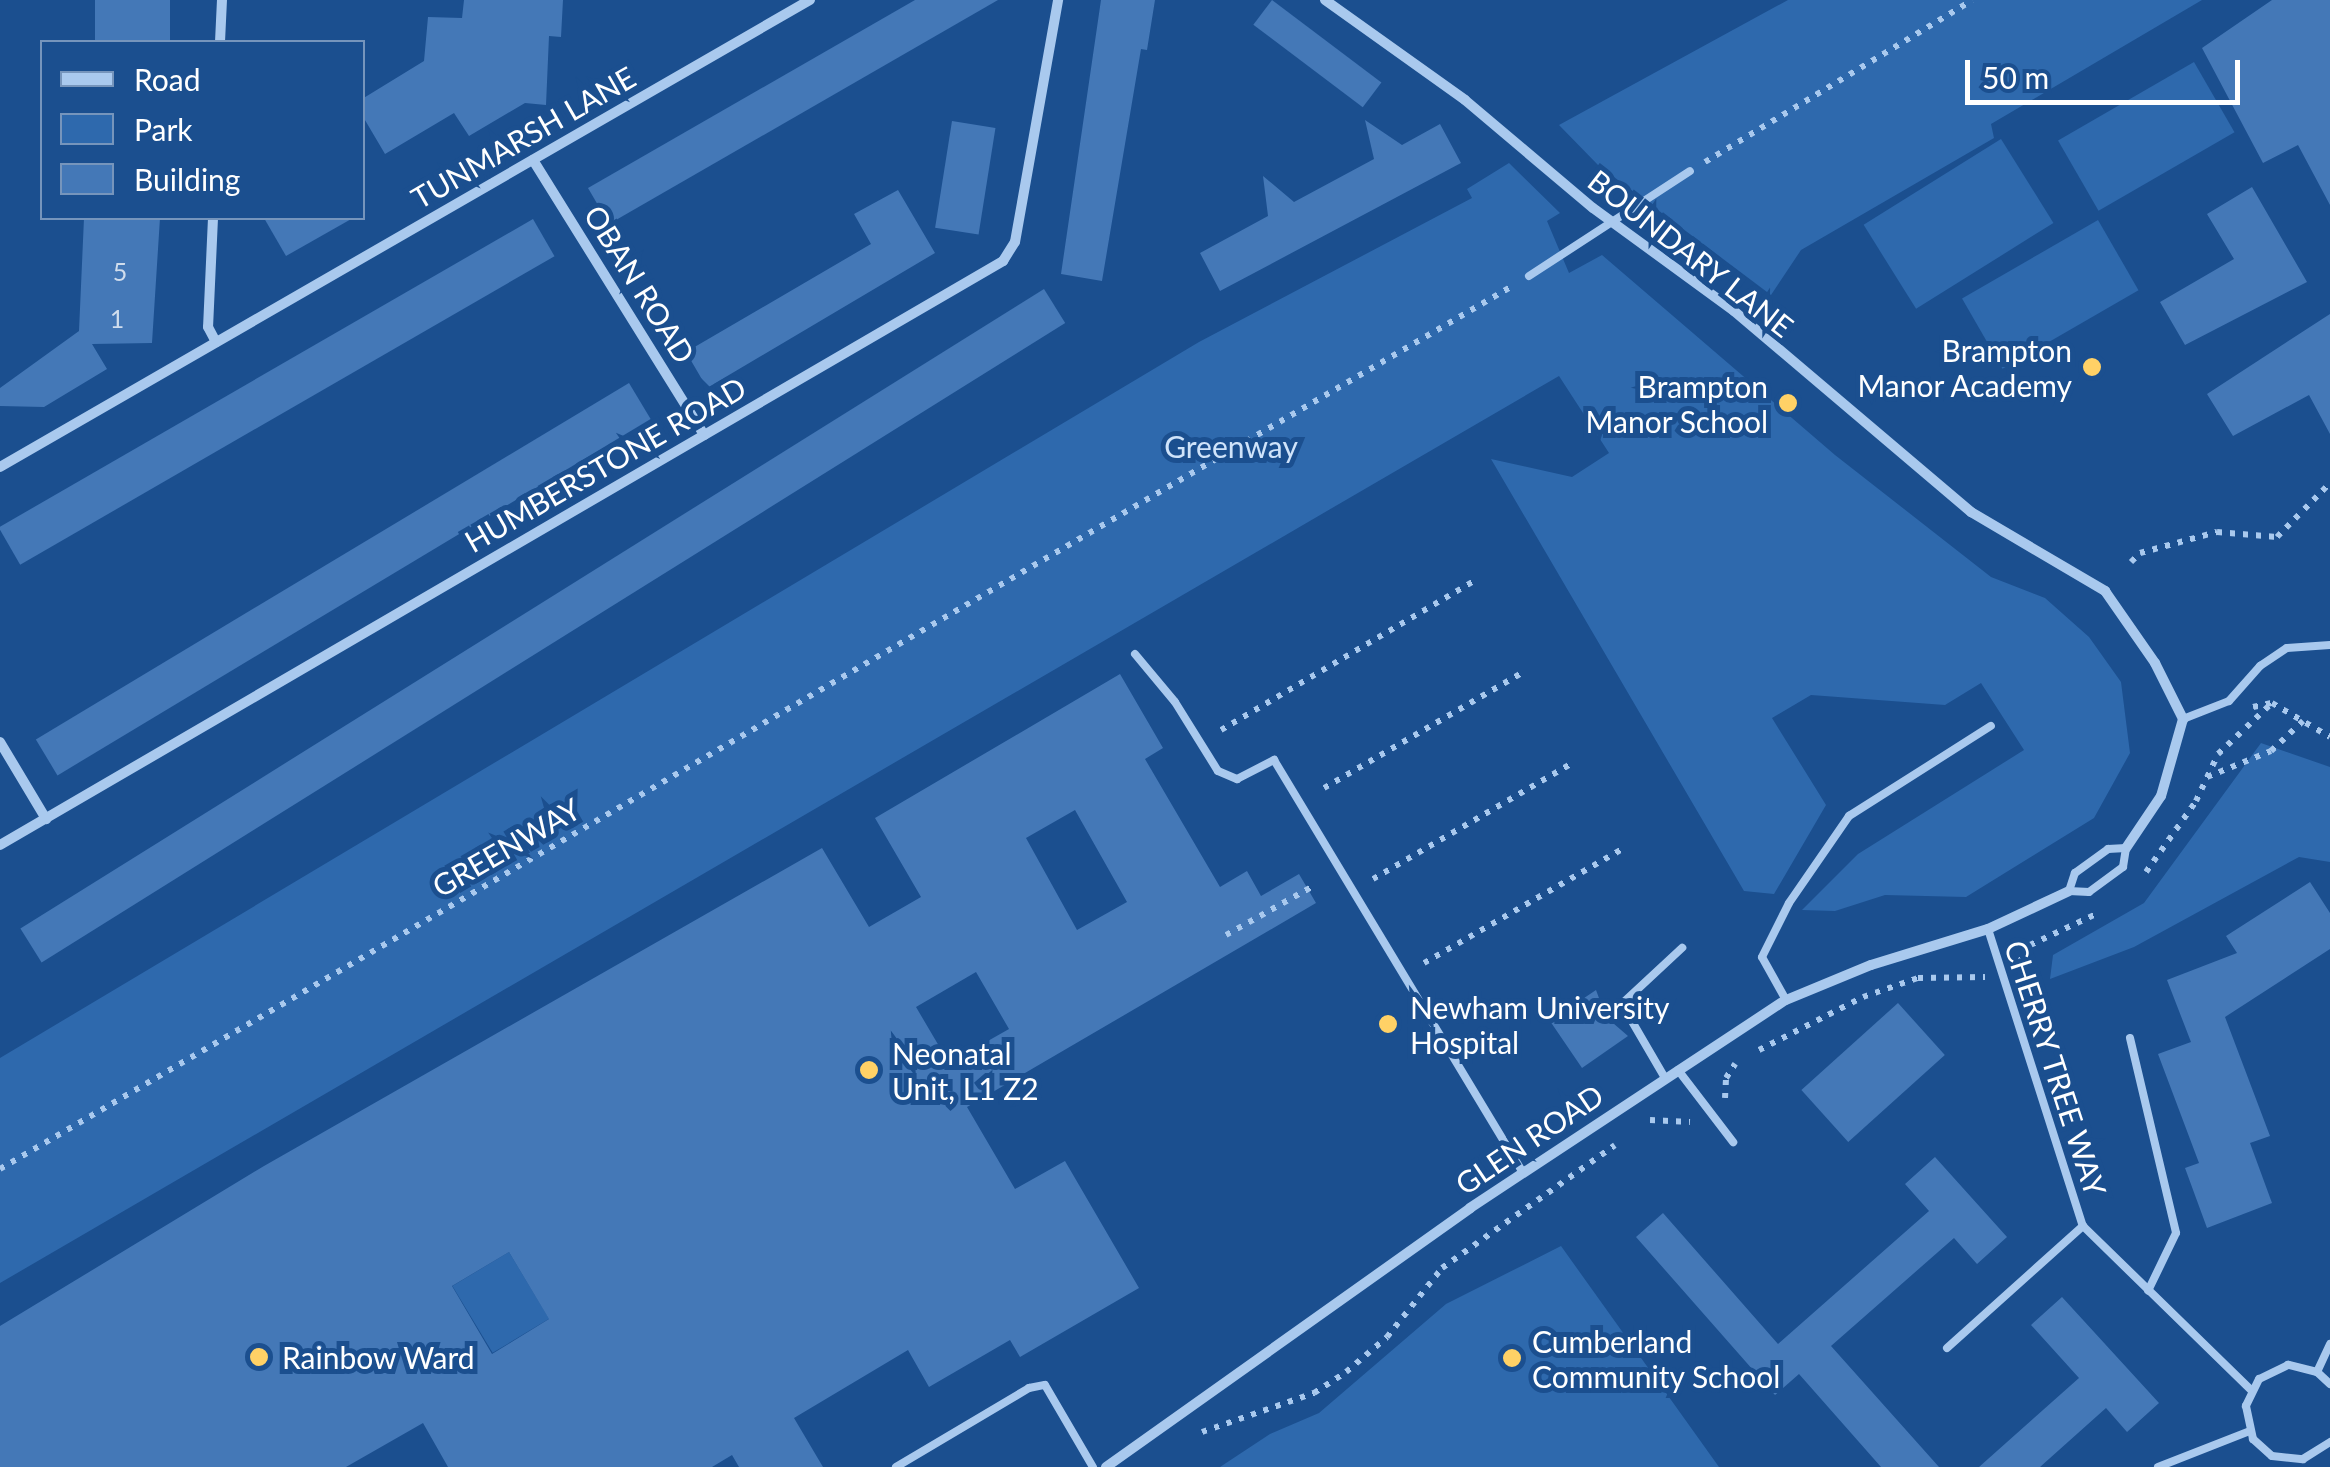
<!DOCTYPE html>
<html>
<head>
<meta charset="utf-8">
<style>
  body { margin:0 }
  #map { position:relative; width:2330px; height:1467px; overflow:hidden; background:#1b4f8f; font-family:Lato,sans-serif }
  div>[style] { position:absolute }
  .green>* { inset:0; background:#2e69ad; transform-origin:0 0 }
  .building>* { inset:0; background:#4478b7; transform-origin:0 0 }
  .path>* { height:6px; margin-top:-3px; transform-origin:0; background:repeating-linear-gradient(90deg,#a9c9ee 0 5px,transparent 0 13px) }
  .lane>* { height:8px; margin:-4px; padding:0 4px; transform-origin:4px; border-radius:4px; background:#a9c9ee }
  .street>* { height:10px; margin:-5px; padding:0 5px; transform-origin:5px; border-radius:5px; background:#a9c9ee }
  .dots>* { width:28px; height:28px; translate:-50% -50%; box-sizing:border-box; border:5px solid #1b4f8f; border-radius:50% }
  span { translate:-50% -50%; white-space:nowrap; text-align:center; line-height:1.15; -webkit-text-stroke:10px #1b4f8f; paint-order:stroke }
  .number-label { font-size:25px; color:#d0dded }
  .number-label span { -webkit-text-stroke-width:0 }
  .street-label { font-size:30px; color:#fff }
  .poi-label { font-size:30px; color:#fff }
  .right { translate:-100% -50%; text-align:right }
  .left { translate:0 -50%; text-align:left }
  .park-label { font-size:30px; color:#cfe3fa }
  .legend { position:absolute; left:40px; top:40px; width:325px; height:180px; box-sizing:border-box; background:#1b4f8f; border:2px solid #7695bc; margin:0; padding:12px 18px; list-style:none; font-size:30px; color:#fff }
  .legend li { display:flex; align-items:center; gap:20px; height:50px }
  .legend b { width:50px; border:2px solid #7695bc }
  .scale { position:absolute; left:1965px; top:60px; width:275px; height:45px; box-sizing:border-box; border:5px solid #fff; border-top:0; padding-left:12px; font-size:30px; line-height:35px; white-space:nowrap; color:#fff; -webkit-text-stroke:8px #1b4f8f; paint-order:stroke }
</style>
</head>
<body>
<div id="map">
  <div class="green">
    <div style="clip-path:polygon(1788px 0,2202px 0,1991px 124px,1994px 138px,1801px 250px,1771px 295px,1598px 165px,1559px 125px)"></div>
    <div style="left:2194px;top:62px;width:81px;height:157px;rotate:60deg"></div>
    <div style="left:2001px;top:139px;width:99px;height:162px;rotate:58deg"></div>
    <div style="clip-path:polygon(1509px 163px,1560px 213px,1547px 221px,1569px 273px,1602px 255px,1835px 455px,1991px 577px,2045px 598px,2089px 637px,2121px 682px,2130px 753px,2094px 818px,1966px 897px,1885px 895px,1835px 911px,1802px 910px,1858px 854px,2024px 750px,1981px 683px,1945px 705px,1811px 695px,1772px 718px,1826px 805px,1774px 894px,1744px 891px,1491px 459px,1572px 477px,1609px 453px,1559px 376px,0 1283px,0 1058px,1199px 342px,1472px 198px,1467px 189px)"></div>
    <div style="left:2098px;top:220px;width:81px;height:157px;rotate:60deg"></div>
    <div style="clip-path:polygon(2261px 743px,2330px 767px,2330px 862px,2299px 857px,2134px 947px,2050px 979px,2053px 955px,2144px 903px)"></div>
    <div style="clip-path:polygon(1561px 1246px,1719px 1467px,1220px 1467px,1270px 1434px,1319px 1413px,1446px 1304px)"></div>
    <div style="left:509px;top:1252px;width:78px;height:66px;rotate:59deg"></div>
  </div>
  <div class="building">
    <div style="left:95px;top:0;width:75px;height:42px"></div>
    <div style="clip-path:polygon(464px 0,563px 0,561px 37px,549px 36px,546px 105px,525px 103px,469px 136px,454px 113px,385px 154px,362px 115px,362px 99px,424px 61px,428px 17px,462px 18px)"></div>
    <div style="clip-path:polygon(915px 0,998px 0,609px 224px,588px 188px)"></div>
    <div style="clip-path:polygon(1101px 0,1155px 0,1147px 50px,1141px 49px,1102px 281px,1061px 274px)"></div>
    <div style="left:1272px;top:0;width:137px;height:31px;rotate:37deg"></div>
    <div style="clip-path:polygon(2272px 0,2330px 0,2330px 205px,2298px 145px,2263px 163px,2202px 48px)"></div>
    <div style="clip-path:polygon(1365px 120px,1402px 145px,1440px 124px,1461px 163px,1220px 291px,1200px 253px,1268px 216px,1263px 176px,1294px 202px,1374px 159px)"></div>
    <div style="left:952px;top:121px;width:44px;height:108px;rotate:9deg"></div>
    <div style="clip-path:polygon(2252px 187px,2307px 282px,2185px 345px,2160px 302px,2234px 259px,2207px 214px)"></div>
    <div style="clip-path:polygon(898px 190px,935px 253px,707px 388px,686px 352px,871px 244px,854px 214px)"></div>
    <div style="clip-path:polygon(84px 218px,160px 218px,152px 343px,92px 344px,107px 369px,44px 407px,0 406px,0 388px,79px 331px)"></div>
    <div style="clip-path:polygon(264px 218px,353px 218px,286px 256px)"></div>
    <div style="left:533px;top:219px;width:43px;height:617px;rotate:60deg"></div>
    <div style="left:1044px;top:289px;width:40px;height:1207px;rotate:58deg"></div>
    <div style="clip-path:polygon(2330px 314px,2330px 434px,2309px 395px,2233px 436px,2207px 394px)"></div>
    <div style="left:629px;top:383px;width:42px;height:692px;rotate:59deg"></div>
    <div style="clip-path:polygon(evenodd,1120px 674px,1163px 748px,1145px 759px,1220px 887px,1247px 871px,1261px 896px,1299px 874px,1316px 903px,967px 1107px,1015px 1189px,1065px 1161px,1139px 1288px,1020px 1357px,1010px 1340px,929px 1387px,908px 1350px,794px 1418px,823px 1467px,739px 1467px,732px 1455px,712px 1467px,448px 1467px,423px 1423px,346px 1467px,0 1467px,0 1326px,264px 1166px,822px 848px,869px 927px,921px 897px,875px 818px,1120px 674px,1075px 810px,1127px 902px,1077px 930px,1026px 838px,1075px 810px,1120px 674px,976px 972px,1009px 1029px,949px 1063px,916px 1007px,976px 972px,1120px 674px,509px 1252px,549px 1319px,492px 1354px,452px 1286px,509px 1252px)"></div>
    <div style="clip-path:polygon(2310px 882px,2330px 913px,2330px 949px,2225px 1017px,2270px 1136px,2250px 1143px,2272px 1203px,2207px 1228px,2185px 1168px,2199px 1163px,2158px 1054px,2191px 1042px,2167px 980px,2237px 953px,2226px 936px)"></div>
    <div style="clip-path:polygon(1596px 990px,1606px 1017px,1628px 1036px,1582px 1068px,1550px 1021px)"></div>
    <div style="left:1898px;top:1003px;width:70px;height:130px;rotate:48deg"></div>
    <div style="clip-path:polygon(1935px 1157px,2007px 1237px,1977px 1264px,1954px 1238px,1831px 1346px,1939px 1467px,1881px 1467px,1799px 1374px,1775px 1395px,1636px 1237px,1663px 1213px,1778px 1344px,1929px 1211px,1905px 1184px)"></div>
    <div style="clip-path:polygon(2062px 1297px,2159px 1403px,2127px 1432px,2106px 1408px,2040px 1467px,1979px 1467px,2079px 1378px,2031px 1325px)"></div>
  </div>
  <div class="path">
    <div style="left:1705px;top:162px;width:312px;rotate:-31.2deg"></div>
    <div style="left:2131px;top:562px;width:13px;rotate:-45deg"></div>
    <div style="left:2140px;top:553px;width:80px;rotate:-15.3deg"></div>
    <div style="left:2217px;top:532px;width:60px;rotate:4.8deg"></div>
    <div style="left:2277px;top:537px;width:76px;rotate:-45.5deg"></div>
    <div style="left:2253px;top:707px;width:19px;rotate:-12deg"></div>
    <div style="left:2272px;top:703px;width:67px;rotate:30.4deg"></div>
    <div style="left:1221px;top:730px;width:296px;rotate:-30.5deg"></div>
    <div style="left:2207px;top:777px;width:69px;rotate:-22.1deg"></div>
    <div style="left:2271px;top:751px;width:44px;rotate:-43.2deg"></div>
    <div style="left:1324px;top:788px;width:233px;rotate:-30.2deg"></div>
    <div style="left:2146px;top:872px;width:87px;rotate:-54.8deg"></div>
    <div style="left:2196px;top:801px;width:52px;rotate:-64.9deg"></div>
    <div style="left:2218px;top:754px;width:74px;rotate:-43.4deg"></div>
    <div style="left:1373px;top:879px;width:233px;rotate:-30.2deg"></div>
    <div style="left:1226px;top:935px;width:102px;rotate:-29.3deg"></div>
    <div style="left:1424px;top:963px;width:233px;rotate:-29.9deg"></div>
    <div style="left:2019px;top:963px;width:21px;rotate:-59deg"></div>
    <div style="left:2030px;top:945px;width:71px;rotate:-25.1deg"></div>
    <div style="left:1759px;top:1050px;width:117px;rotate:-27deg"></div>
    <div style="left:1863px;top:997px;width:58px;rotate:-19.1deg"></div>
    <div style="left:1918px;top:978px;width:67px;rotate:-0.9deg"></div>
    <div style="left:1725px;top:1098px;width:20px;rotate:-87deg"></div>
    <div style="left:1726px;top:1078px;width:17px;rotate:-57deg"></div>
    <div style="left:1650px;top:1120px;width:40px;rotate:2.9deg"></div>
    <div style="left:0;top:1169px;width:1753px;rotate:-30.28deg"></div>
    <div style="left:1202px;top:1432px;width:119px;rotate:-19.2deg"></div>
    <div style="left:1314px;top:1393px;width:38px;rotate:-33deg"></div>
    <div style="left:1346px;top:1372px;width:54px;rotate:-40.5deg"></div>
    <div style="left:1387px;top:1337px;width:88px;rotate:-51.4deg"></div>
    <div style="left:1442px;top:1268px;width:212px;rotate:-35.4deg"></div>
  </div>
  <div class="lane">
    <div style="left:1529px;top:276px;width:192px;rotate:-33.1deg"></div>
    <div style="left:1135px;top:654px;width:62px;rotate:50.2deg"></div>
    <div style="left:1175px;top:702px;width:81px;rotate:58.1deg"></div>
    <div style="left:1218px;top:771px;width:21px;rotate:23deg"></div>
    <div style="left:1237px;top:779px;width:42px;rotate:-27.2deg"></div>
    <div style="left:1274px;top:760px;width:481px;rotate:58.9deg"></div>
    <div style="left:2183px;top:719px;width:49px;rotate:-21.4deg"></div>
    <div style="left:2229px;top:701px;width:47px;rotate:-48.5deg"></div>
    <div style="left:2260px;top:666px;width:32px;rotate:-34deg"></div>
    <div style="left:2287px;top:648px;width:43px;rotate:-4deg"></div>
    <div style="left:2126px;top:848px;width:19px;rotate:99deg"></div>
    <div style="left:2123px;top:867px;width:42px;rotate:143.7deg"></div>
    <div style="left:2089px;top:892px;width:20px;rotate:-177deg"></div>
    <div style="left:2069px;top:891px;width:19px;rotate:-72deg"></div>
    <div style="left:2075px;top:873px;width:41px;rotate:-36deg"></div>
    <div style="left:2108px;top:849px;width:18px;rotate:-3deg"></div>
    <div style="left:1988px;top:929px;width:312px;rotate:72.3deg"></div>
    <div style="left:2083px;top:1226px;width:235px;rotate:44.3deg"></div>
    <div style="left:1786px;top:1000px;width:49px;rotate:-119.2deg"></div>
    <div style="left:1762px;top:957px;width:60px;rotate:-63.4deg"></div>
    <div style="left:1789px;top:903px;width:106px;rotate:-55.4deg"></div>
    <div style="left:1849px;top:816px;width:168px;rotate:-32.4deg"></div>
    <div style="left:1623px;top:1006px;width:83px;rotate:59.7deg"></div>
    <div style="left:1612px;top:1013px;width:96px;rotate:-42.9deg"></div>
    <div style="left:2130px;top:1038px;width:200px;rotate:76.7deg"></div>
    <div style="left:2176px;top:1233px;width:64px;rotate:115.8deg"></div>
    <div style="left:1678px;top:1070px;width:91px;rotate:52.6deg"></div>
    <div style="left:1947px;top:1348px;width:183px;rotate:-41.9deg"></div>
    <div style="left:2317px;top:1372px;width:31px;rotate:-65deg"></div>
    <div style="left:2330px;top:1384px;width:18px;rotate:-137deg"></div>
    <div style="left:2317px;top:1372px;width:30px;rotate:-166deg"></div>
    <div style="left:2288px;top:1365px;width:32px;rotate:154deg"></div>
    <div style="left:2259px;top:1379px;width:30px;rotate:116deg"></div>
    <div style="left:2246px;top:1406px;width:34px;rotate:78deg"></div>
    <div style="left:2253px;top:1439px;width:25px;rotate:42deg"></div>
    <div style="left:2272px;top:1456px;width:31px;rotate:6deg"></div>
    <div style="left:2303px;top:1459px;width:32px;rotate:-32deg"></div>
    <div style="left:896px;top:1467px;width:155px;rotate:-30.7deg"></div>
    <div style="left:1029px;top:1388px;width:16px;rotate:-11deg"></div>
    <div style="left:1045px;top:1385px;width:95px;rotate:59.7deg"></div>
    <div style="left:2158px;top:1467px;width:99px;rotate:-21.4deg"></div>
  </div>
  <div class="street">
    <div style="left:1325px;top:0;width:172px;rotate:35.5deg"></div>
    <div style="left:1465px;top:100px;width:167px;rotate:40.2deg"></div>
    <div style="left:1593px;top:208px;width:175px;rotate:36.1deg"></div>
    <div style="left:1734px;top:311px;width:311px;rotate:40.3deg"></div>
    <div style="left:1971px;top:512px;width:156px;rotate:30.5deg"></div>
    <div style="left:2105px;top:591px;width:88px;rotate:55.2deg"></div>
    <div style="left:2155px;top:663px;width:63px;rotate:63.4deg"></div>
    <div style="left:2183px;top:719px;width:80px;rotate:105.9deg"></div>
    <div style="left:2161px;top:796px;width:63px;rotate:123.9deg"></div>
    <div style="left:220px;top:42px;width:42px;rotate:-87.3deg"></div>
    <div style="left:533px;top:160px;width:324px;rotate:58.1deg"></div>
    <div style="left:213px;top:218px;width:109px;rotate:92.6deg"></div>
    <div style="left:208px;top:327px;width:17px;rotate:62deg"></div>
    <div style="left:0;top:467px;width:935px;rotate:-29.97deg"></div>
    <div style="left:0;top:742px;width:90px;rotate:59.1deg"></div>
    <div style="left:0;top:845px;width:1161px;rotate:-30.21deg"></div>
    <div style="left:1003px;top:261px;width:22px;rotate:-58deg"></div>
    <div style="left:1015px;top:242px;width:246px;rotate:-79.9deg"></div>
    <div style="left:1106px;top:1467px;width:447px;rotate:-35.4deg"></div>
    <div style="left:1470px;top:1208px;width:378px;rotate:-33.4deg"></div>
    <div style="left:1786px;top:1000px;width:92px;rotate:-22.4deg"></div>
    <div style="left:1871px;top:965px;width:122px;rotate:-17.1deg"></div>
    <div style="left:1988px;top:929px;width:89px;rotate:-25.1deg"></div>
  </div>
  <div class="dots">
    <div style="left:2092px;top:367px;background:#ffd166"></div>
    <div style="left:1788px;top:403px;background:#ffd166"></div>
    <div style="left:1388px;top:1024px;background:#ffd166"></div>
    <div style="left:869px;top:1070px;background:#ffd166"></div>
    <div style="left:259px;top:1357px;background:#ffd166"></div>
    <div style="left:1512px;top:1358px;background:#ffd166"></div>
  </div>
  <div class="number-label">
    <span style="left:120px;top:271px">5</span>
    <span style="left:117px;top:318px">1</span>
  </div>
  <div class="street-label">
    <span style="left:523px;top:137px;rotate:-30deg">TUNMARSH LANE</span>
    <span style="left:1691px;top:253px;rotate:38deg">BOUNDARY LANE</span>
    <span style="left:640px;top:284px;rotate:58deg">OBAN ROAD</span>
    <span style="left:605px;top:464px;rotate:-30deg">HUMBERSTONE ROAD</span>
    <span style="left:506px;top:847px;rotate:-30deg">GREENWAY</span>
    <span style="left:2056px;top:1068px;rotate:72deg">CHERRY TREE WAY</span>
    <span style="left:1529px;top:1139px;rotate:-34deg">GLEN ROAD</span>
  </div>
  <div class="poi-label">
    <span class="right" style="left:2072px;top:367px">Brampton<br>Manor Academy</span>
    <span class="right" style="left:1768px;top:403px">Brampton<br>Manor School</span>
    <span class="left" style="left:1410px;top:1024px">Newham University<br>Hospital</span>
    <span class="left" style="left:892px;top:1070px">Neonatal<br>Unit, L1 Z2</span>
    <span class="left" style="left:1532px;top:1358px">Cumberland<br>Community School</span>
    <span class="left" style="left:282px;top:1357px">Rainbow Ward</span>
  </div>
  <div class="park-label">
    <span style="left:1231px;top:446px">Greenway</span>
  </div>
  <ul class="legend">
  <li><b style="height:12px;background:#a9c9ee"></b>Road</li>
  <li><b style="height:28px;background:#2e69ad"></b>Park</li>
  <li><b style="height:28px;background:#4478b7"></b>Building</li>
  </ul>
  <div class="scale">50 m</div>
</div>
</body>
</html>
